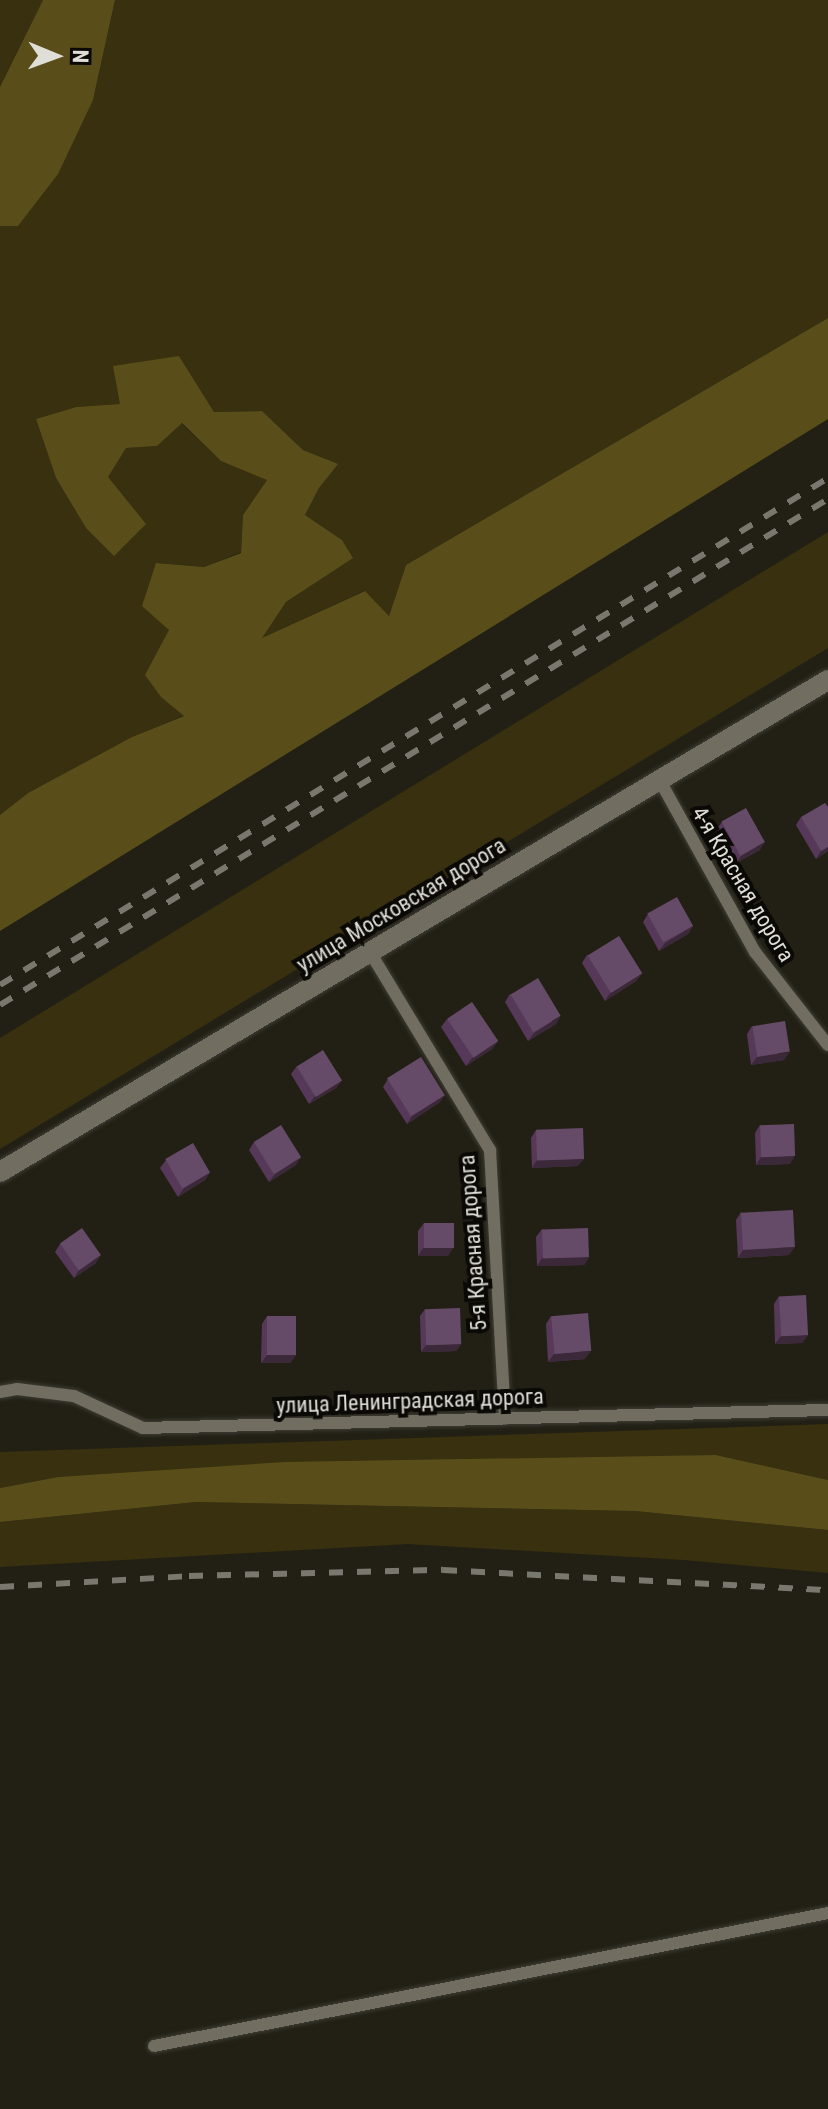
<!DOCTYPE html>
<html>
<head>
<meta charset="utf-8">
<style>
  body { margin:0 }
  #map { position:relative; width:828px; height:2109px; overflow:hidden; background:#222015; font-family:"Roboto Condensed",sans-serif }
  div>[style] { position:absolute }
  .green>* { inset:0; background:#38300e }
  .forest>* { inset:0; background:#594e1a }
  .roads { filter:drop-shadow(0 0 2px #3f3c35) drop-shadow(0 0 2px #3f3c35) }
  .service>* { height:12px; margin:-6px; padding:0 6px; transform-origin:6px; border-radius:6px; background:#716e61 }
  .minor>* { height:20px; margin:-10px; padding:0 10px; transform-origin:10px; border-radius:10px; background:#716e61 }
  .rail>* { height:6px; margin-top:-3px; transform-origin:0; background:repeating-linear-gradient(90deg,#79786f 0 14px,transparent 0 28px) }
  .wall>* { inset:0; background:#563959 }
  .shaded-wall>* { inset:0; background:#3b2838 }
  .building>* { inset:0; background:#654b67; transform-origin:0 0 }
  span { translate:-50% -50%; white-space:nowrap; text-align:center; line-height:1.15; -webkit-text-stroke:8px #0a0906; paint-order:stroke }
  .street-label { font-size:22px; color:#dfded7 }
  .north { position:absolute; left:16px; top:16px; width:80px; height:80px; -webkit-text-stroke:6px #0a0906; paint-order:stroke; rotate:91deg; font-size:22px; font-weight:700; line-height:32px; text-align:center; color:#dfded7 }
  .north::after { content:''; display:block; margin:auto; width:28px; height:36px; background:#dfded7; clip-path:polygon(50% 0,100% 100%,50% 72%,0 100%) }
</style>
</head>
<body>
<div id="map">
  <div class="green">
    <div style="clip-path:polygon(0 0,43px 0,0 87px)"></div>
    <div style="clip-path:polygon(115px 0,828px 0,828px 318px,406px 565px,389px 616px,364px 591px,260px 639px,286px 602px,352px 558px,342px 540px,305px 515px,319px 488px,337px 464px,303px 450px,262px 411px,214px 412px,179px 356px,121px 404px,76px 407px,36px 419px,56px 478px,86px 528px,108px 476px,126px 448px,157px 446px,181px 423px,221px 461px,268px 479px,243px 515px,241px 552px,204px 567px,157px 563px,169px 630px,161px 697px,185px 715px,132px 737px,28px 793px,0 815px,0 226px,18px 226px,93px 100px)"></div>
    <div style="clip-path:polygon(828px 532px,828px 648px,0 1149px,0 1038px)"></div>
    <div style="clip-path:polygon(828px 1424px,828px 1480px,716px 1455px,58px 1477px,0 1488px,0 1452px)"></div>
    <div style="clip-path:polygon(196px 1502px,635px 1511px,828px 1530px,828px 1573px,684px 1560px,408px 1544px,0 1567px,0 1522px)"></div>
  </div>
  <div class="forest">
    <div style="clip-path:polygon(43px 0,115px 0,93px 100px,58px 174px,18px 226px,0 226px,0 87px)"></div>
    <div style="clip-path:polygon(828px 318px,828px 419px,0 931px,0 815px,28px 793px,132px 737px,184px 716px,161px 697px,145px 675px,169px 630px,142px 606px,156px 563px,204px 567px,241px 553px,243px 515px,267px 480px,221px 461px,182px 423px,157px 446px,126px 448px,108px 477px,146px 524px,114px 556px,86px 528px,56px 478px,36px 419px,76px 407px,120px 404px,113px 366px,179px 356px,214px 412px,262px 411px,303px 450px,338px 464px,319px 488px,305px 515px,342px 540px,353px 558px,286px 602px,262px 638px,365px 591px,389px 616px,406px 565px)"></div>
    <div style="clip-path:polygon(716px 1455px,828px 1480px,828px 1530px,635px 1511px,196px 1502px,0 1522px,0 1488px,58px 1477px,285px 1462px)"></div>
  </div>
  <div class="roads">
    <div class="service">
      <div style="left:659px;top:779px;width:198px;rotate:61deg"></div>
      <div style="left:755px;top:952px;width:118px;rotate:51.9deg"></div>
      <div style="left:370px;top:952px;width:232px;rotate:58.8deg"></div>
      <div style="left:490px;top:1150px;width:269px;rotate:86.8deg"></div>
      <div style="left:0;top:1392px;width:17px;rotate:-10deg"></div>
      <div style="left:17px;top:1389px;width:57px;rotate:7deg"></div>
      <div style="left:74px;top:1396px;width:76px;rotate:24.9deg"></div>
      <div style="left:143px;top:1428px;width:685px;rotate:-1.51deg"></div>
      <div style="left:154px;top:2046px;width:687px;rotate:-11.16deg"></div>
    </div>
    <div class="minor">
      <div style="left:0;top:1172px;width:963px;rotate:-30.72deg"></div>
    </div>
  </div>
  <div class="rail">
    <div style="left:0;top:985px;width:971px;rotate:-31.48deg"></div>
    <div style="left:0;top:1005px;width:970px;rotate:-31.43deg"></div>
    <div style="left:0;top:1587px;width:189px;rotate:-3.3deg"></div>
    <div style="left:189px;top:1576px;width:254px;rotate:-1.4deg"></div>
    <div style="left:443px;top:1570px;width:386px;rotate:3deg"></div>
  </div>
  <div class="wall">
    <div style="clip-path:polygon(801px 817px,828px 851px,816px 859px,796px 825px)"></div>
    <div style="clip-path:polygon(722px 822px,760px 850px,736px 863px,716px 830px)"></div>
    <div style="clip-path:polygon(648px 914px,693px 926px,688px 934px,659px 951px,643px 922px)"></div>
    <div style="clip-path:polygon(587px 955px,642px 973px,636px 981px,605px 1001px,582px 963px)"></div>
    <div style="clip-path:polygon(510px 994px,556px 1024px,528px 1041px,505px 1002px)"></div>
    <div style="clip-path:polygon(447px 1019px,498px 1041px,492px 1049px,466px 1066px,441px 1027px)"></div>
    <div style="clip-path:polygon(752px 1026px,784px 1060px,751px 1065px,747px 1034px)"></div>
    <div style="clip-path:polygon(297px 1066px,342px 1080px,336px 1088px,309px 1104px,291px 1074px)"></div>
    <div style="clip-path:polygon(388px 1079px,440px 1102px,407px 1124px,383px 1087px)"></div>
    <div style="clip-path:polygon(760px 1125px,790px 1164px,756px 1165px,755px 1133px)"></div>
    <div style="clip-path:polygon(536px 1130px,578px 1166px,532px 1168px,531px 1138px)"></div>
    <div style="clip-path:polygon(254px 1142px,296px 1165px,269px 1182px,249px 1150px)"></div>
    <div style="clip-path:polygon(166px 1160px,210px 1172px,205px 1180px,178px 1197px,160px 1168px)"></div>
    <div style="clip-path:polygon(741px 1212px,789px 1255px,738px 1258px,736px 1220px)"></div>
    <div style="clip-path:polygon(424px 1223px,448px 1256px,418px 1256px,418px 1231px)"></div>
    <div style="clip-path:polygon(542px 1229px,589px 1257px,584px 1265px,537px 1266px,536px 1237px)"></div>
    <div style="clip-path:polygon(60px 1244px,96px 1263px,74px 1278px,55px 1252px)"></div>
    <div style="clip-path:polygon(779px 1296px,808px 1335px,802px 1343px,775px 1344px,774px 1304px)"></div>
    <div style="clip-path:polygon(425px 1309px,461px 1344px,456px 1351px,421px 1352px,420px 1316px)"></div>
    <div style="clip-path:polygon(267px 1316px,296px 1355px,290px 1363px,261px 1363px,262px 1324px)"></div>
    <div style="clip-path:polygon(551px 1316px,585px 1359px,548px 1362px,546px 1324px)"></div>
  </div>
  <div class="shaded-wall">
    <div style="clip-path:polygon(765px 842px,760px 850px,736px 863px,741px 856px)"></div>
    <div style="clip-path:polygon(828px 847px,828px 851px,816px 859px,821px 851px)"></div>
    <div style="clip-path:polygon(693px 926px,688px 934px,659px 951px,665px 943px)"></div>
    <div style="clip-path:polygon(642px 973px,636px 981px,605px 1001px,610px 993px)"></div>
    <div style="clip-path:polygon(561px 1016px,556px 1024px,528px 1041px,534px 1033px)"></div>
    <div style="clip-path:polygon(498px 1041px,492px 1049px,466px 1066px,472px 1058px)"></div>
    <div style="clip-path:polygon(790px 1052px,784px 1060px,751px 1065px,757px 1057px)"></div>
    <div style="clip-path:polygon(342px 1080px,336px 1088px,309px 1104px,315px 1096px)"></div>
    <div style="clip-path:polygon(445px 1095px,440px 1102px,407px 1124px,412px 1116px)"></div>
    <div style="clip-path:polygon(795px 1156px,790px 1164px,756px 1165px,761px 1157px)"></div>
    <div style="clip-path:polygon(301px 1157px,296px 1165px,269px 1182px,275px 1174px)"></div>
    <div style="clip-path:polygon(584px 1159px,578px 1166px,532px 1168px,537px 1160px)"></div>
    <div style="clip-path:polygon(210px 1172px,205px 1180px,178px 1197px,183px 1189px)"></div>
    <div style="clip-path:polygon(795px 1247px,789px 1255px,738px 1258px,743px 1250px)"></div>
    <div style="clip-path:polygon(423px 1248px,453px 1248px,448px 1256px,418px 1256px)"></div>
    <div style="clip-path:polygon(101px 1255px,96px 1263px,74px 1278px,79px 1270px)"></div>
    <div style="clip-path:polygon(589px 1257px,584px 1265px,537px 1266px,542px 1258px)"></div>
    <div style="clip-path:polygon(808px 1335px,802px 1343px,775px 1344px,781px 1336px)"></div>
    <div style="clip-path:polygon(461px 1344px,456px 1351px,421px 1352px,426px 1345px)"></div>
    <div style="clip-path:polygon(591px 1351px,585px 1359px,548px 1362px,554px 1354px)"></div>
    <div style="clip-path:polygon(267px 1355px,296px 1355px,290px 1363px,261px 1363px)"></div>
  </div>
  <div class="building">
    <div style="clip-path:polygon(825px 803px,828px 807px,828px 847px,821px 851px,801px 817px)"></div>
    <div style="left:746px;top:808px;width:39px;height:28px;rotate:61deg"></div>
    <div style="left:677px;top:897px;width:33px;height:34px;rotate:61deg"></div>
    <div style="left:619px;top:936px;width:44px;height:37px;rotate:58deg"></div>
    <div style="left:538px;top:978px;width:44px;height:32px;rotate:59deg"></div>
    <div style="left:472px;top:1002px;width:47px;height:30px;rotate:56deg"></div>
    <div style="left:785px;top:1021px;width:31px;height:33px;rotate:81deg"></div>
    <div style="left:323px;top:1050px;width:36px;height:31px;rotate:58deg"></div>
    <div style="left:421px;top:1057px;width:45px;height:40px;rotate:58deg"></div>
    <div style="left:794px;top:1124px;width:32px;height:34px;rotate:88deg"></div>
    <div style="left:281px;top:1125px;width:38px;height:32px;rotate:58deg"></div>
    <div style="left:583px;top:1128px;width:31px;height:47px;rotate:88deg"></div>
    <div style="left:193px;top:1143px;width:34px;height:32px;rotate:60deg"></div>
    <div style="left:793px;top:1210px;width:37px;height:52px;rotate:87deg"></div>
    <div style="left:424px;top:1223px;width:30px;height:25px"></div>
    <div style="left:82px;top:1228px;width:33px;height:27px;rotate:55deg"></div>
    <div style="left:588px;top:1228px;width:29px;height:46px;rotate:88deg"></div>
    <div style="left:806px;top:1295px;width:40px;height:27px;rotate:87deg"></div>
    <div style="left:460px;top:1308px;width:36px;height:35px;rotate:88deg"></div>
    <div style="left:588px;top:1313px;width:38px;height:37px;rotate:85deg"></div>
    <div style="left:267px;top:1316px;width:29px;height:39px"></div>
  </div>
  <div class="street-label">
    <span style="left:743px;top:884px;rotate:59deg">4-я Красная дорога</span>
    <span style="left:401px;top:905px;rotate:-31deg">улица Московская дорога</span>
    <span style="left:473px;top:1243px;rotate:-94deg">5-я Красная дорога</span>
    <span style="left:410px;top:1401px;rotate:-2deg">улица Ленинградская дорога</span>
  </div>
  <div class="north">N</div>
</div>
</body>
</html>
